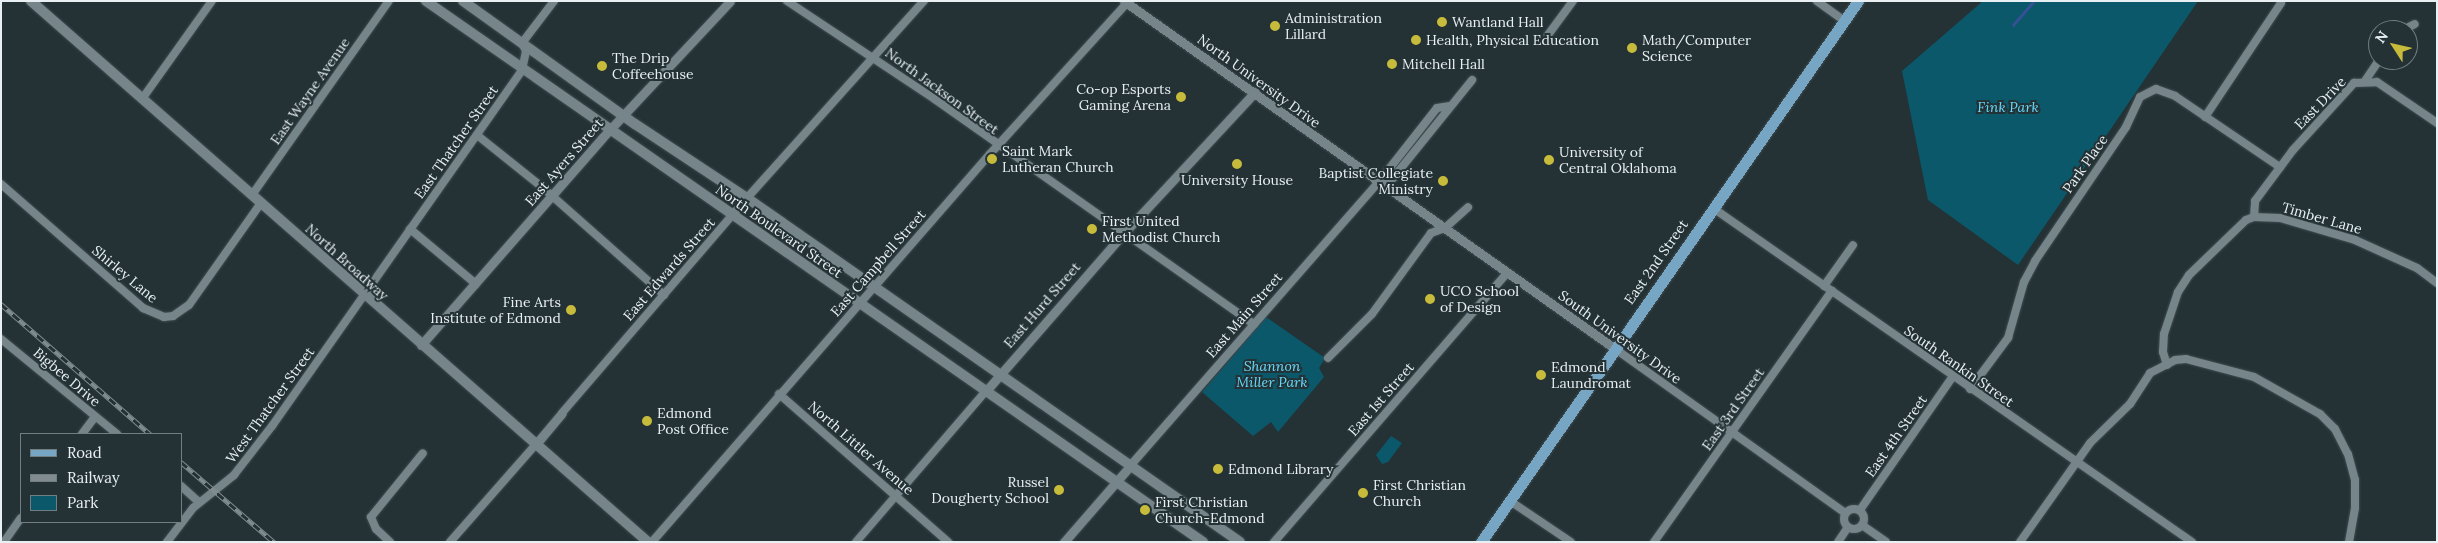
<!DOCTYPE html>
<html>
<head>
<meta charset="utf-8">
<style>
  body { margin:0 }
  #map { position:relative; width:2438px; height:543px; overflow:hidden; background:#243236; font-family:Lora,serif }
  div>[style] { position:absolute }
  .green>* { inset:0; background:#0b586a }
  .stream>* { height:2.5px; margin:-1.25px; padding:0 1.25px; transform-origin:1.25px; border-radius:1.25px; background:#355193 }
  .roads { filter:drop-shadow(0 0 1px #424d50) drop-shadow(0 0 1px #424d50) }
  .minor>* { height:8px; margin:-4px; padding:0 4px; transform-origin:4px; border-radius:4px; background:#75858a }
  .minor>.ring { margin:-4px; padding:0; box-sizing:content-box; background:none; border:8px solid #75858a; border-radius:50% }
  .tertiary>* { height:9px; margin:-4.5px; padding:0 4.5px; transform-origin:4.5px; border-radius:4.5px; background:#75858a }
  .secondary>* { height:10px; margin:-5px; padding:0 5px; transform-origin:5px; border-radius:5px; background:#75858a }
  .primary>* { height:11px; margin:-5.5px; padding:0 5.5px; transform-origin:5.5px; border-radius:5.5px; background:#77a5c4 }
  .rail>* { height:4.5px; margin-top:-2.25px; transform-origin:0; background:repeating-linear-gradient(90deg,#243236 0 8px,#808c8f 0 16px); box-sizing:border-box; border-block:1px solid #808c8f }
  .dots>* { width:14px; height:14px; translate:-50% -50%; box-sizing:border-box; border:2px solid #243236; border-radius:50% }
  span { translate:-50% -50%; white-space:nowrap; text-align:center; line-height:1.15; -webkit-text-stroke:4px #243236; paint-order:stroke }
  .poi-label { font-size:14px; color:#e8f0f3 }
  .left { translate:0 -50%; text-align:left }
  .right { translate:-100% -50%; text-align:right }
  .street-label { font-size:14px; color:#e8f0f3 }
  .park-label { font-size:14px; color:#65dbfc; font-style:italic }
  .frame { position:absolute; inset:0; border:2px solid #e8f0f3; pointer-events:none }
  .legend { position:absolute; left:20px; top:433px; width:162px; height:90px; box-sizing:border-box; background:#243236; border:1px solid #727e82; margin:0; padding:6px 9px; list-style:none; font-size:15px; color:#e8f0f3 }
  .legend li { display:flex; align-items:center; gap:10px; height:25px }
  .legend b { width:25px; border:1px solid #727e82 }
  .north { position:absolute; left:2368px; top:20px; width:50px; height:50px; box-sizing:border-box; background:#243236; border:1px solid #727e82; border-radius:50%; rotate:305deg; font-size:14px; font-weight:700; line-height:20px; text-align:center; color:#e8f0f3 }
  .north::after { content:''; display:block; margin:auto; width:18px; height:22px; background:#c7bb3b; clip-path:polygon(50% 0,100% 100%,50% 72%,0 100%) }
</style>
</head>
<body>
<div id="map">
  <div class="green">
    <div style="clip-path:polygon(1983px 1px,2198px 1px,2018px 265px,1928px 200px,1902px 71px)"></div>
    <div style="clip-path:polygon(1266px 317px,1325px 358px,1319px 368px,1324px 377px,1278px 432px,1271px 422px,1253px 436px,1202px 392px)"></div>
    <div style="clip-path:polygon(1391px 436px,1402px 443px,1388px 462px,1382px 464px,1376px 455px)"></div>
  </div>
  <div class="stream">
    <div style="left:2013px;top:25px;width:32px;rotate:-49deg"></div>
  </div>
  <div class="roads">
    <div class="minor">
      <div style="left:787px;top:1px;width:179px;rotate:33.6deg"></div>
      <div style="left:936px;top:100px;width:389px;rotate:35.2deg"></div>
      <div style="left:1817px;top:1px;width:34px;rotate:36deg"></div>
      <div style="left:2403px;top:30px;width:13px;rotate:-27deg"></div>
      <div style="left:1548px;top:35px;width:42px;rotate:-53.7deg"></div>
      <div style="left:2365px;top:81px;width:25px;rotate:-56deg"></div>
      <div style="left:142px;top:99px;width:120px;rotate:-54.5deg"></div>
      <div style="left:2205px;top:117px;width:137px;rotate:-56.3deg"></div>
      <div style="left:477px;top:135px;width:83px;rotate:38.7deg"></div>
      <div style="left:542px;top:187px;width:163px;rotate:41.5deg"></div>
      <div style="left:1378px;top:183px;width:16px;rotate:-18deg"></div>
      <div style="left:1393px;top:178px;width:126px;rotate:-51.1deg"></div>
      <div style="left:1px;top:184px;width:189px;rotate:41.1deg"></div>
      <div style="left:143px;top:308px;width:23px;rotate:23deg"></div>
      <div style="left:164px;top:317px;width:9px;rotate:-6deg"></div>
      <div style="left:173px;top:316px;width:19px;rotate:-35deg"></div>
      <div style="left:189px;top:305px;width:125px;rotate:-54.8deg"></div>
      <div style="left:252px;top:195px;width:237px;rotate:-54.8deg"></div>
      <div style="left:1713px;top:208px;width:584px;rotate:34.89deg"></div>
      <div style="left:2254px;top:217px;width:16px;rotate:-86deg"></div>
      <div style="left:2255px;top:201px;width:64px;rotate:-53.3deg"></div>
      <div style="left:2293px;top:150px;width:91px;rotate:-47.7deg"></div>
      <div style="left:2354px;top:83px;width:23px;rotate:-2deg"></div>
      <div style="left:2377px;top:82px;width:73px;rotate:34.3deg"></div>
      <div style="left:410px;top:229px;width:86px;rotate:39.8deg"></div>
      <div style="left:1824px;top:286px;width:50px;rotate:-54.7deg"></div>
      <div style="left:1px;top:339px;width:150px;rotate:39.3deg"></div>
      <div style="left:1614px;top:348px;width:284px;rotate:35.5deg"></div>
      <div style="left:1328px;top:358px;width:62px;rotate:-45deg"></div>
      <div style="left:1372px;top:314px;width:100px;rotate:-53.9deg"></div>
      <div style="left:1431px;top:233px;width:15px;rotate:-20deg"></div>
      <div style="left:1445px;top:228px;width:31px;rotate:-42deg"></div>
      <div style="left:2167px;top:365px;width:14px;rotate:-107deg"></div>
      <div style="left:2163px;top:352px;width:18px;rotate:-87deg"></div>
      <div style="left:2164px;top:334px;width:44px;rotate:-71.6deg"></div>
      <div style="left:2178px;top:292px;width:20px;rotate:-57deg"></div>
      <div style="left:2189px;top:275px;width:79px;rotate:-44deg"></div>
      <div style="left:2246px;top:220px;width:9px;rotate:-21deg"></div>
      <div style="left:2254px;top:217px;width:26px;rotate:2deg"></div>
      <div style="left:2280px;top:218px;width:78px;rotate:16.3deg"></div>
      <div style="left:2355px;top:240px;width:68px;rotate:24.3deg"></div>
      <div style="left:2417px;top:268px;width:25px;rotate:37deg"></div>
      <div style="left:1970px;top:389px;width:64px;rotate:-53.3deg"></div>
      <div style="left:2008px;top:338px;width:58px;rotate:-74.1deg"></div>
      <div style="left:2024px;top:282px;width:24px;rotate:-62deg"></div>
      <div style="left:2035px;top:261px;width:162px;rotate:-55.8deg"></div>
      <div style="left:2126px;top:127px;width:33px;rotate:-65deg"></div>
      <div style="left:2140px;top:97px;width:18px;rotate:-27deg"></div>
      <div style="left:2156px;top:89px;width:20px;rotate:20deg"></div>
      <div style="left:2175px;top:96px;width:127px;rotate:34.1deg"></div>
      <div style="left:779px;top:394px;width:225px;rotate:41.2deg"></div>
      <div style="left:562px;top:413px;width:284px;rotate:-49.3deg"></div>
      <div style="left:747px;top:198px;width:265px;rotate:-48.1deg"></div>
      <div style="left:82px;top:434px;width:21px;rotate:-53deg"></div>
      <div style="left:1130px;top:466px;width:376px;rotate:-48.8deg"></div>
      <div style="left:1378px;top:183px;width:95px;rotate:-51.8deg"></div>
      <div style="left:1437px;top:108px;width:13px;rotate:-9deg"></div>
      <div style="left:181px;top:486px;width:24px;rotate:42deg"></div>
      <div style="left:1510px;top:501px;width:73px;rotate:33.9deg"></div>
      <div class="ring" style="left:1844px;top:509px;width:12px;height:12px"></div>
      <div style="left:1860px;top:510px;width:163px;rotate:-55.2deg"></div>
      <div style="left:1862px;top:525px;width:29px;rotate:35deg"></div>
      <div style="left:4px;top:542px;width:29px;rotate:-55deg"></div>
      <div style="left:167px;top:542px;width:43px;rotate:-52.6deg"></div>
      <div style="left:193px;top:508px;width:53px;rotate:-38.8deg"></div>
      <div style="left:234px;top:475px;width:62px;rotate:-52.2deg"></div>
      <div style="left:272px;top:426px;width:435px;rotate:-54.9deg"></div>
      <div style="left:522px;top:70px;width:19px;rotate:-78deg"></div>
      <div style="left:526px;top:51px;width:9px;rotate:-117deg"></div>
      <div style="left:522px;top:43px;width:53px;rotate:-52.7deg"></div>
      <div style="left:390px;top:542px;width:19px;rotate:-137deg"></div>
      <div style="left:376px;top:529px;width:13px;rotate:-113deg"></div>
      <div style="left:371px;top:517px;width:82px;rotate:-50.9deg"></div>
      <div style="left:450px;top:542px;width:130px;rotate:-48.7deg"></div>
      <div style="left:652px;top:542px;width:515px;rotate:-48.94deg"></div>
      <div style="left:990px;top:154px;width:204px;rotate:-47.8deg"></div>
      <div style="left:856px;top:542px;width:199px;rotate:-49.3deg"></div>
      <div style="left:1274px;top:542px;width:356px;rotate:-49.1deg"></div>
      <div style="left:1654px;top:542px;width:308px;rotate:-54.7deg"></div>
      <div style="left:1838px;top:542px;width:18px;rotate:-56deg"></div>
      <div style="left:2020px;top:542px;width:121px;rotate:-54.7deg"></div>
      <div style="left:2090px;top:443px;width:56px;rotate:-44.3deg"></div>
      <div style="left:2130px;top:404px;width:37px;rotate:-57deg"></div>
      <div style="left:2150px;top:373px;width:28px;rotate:-27deg"></div>
      <div style="left:2175px;top:360px;width:11px;rotate:-5deg"></div>
      <div style="left:2186px;top:359px;width:70px;rotate:14.8deg"></div>
      <div style="left:2254px;top:377px;width:76px;rotate:29.3deg"></div>
      <div style="left:2320px;top:414px;width:21px;rotate:45deg"></div>
      <div style="left:2335px;top:429px;width:28px;rotate:63deg"></div>
      <div style="left:2348px;top:454px;width:27px;rotate:75deg"></div>
      <div style="left:2355px;top:480px;width:28px;rotate:90deg"></div>
      <div style="left:2355px;top:508px;width:35px;rotate:100deg"></div>
    </div>
    <div class="tertiary">
      <div style="left:1124px;top:1px;width:600px;rotate:35.3deg"></div>
      <div style="left:421px;top:345px;width:275px;rotate:-48.8deg"></div>
      <div style="left:602px;top:138px;width:187px;rotate:-46.9deg"></div>
      <div style="left:986px;top:391px;width:208px;rotate:-48.9deg"></div>
      <div style="left:1123px;top:234px;width:194px;rotate:-47.1deg"></div>
      <div style="left:536px;top:444px;width:40px;rotate:-50deg"></div>
      <div style="left:1064px;top:542px;width:101px;rotate:-49deg"></div>
    </div>
    <div class="secondary">
      <div style="left:31px;top:1px;width:821px;rotate:41.25deg"></div>
      <div style="left:426px;top:1px;width:947px;rotate:34.85deg"></div>
      <div style="left:463px;top:1px;width:211px;rotate:35.6deg"></div>
      <div style="left:635px;top:124px;width:134px;rotate:33.5deg"></div>
      <div style="left:747px;top:198px;width:601px;rotate:34.91deg"></div>
    </div>
    <div class="primary">
      <div style="left:1481px;top:542px;width:659px;rotate:-55.13deg"></div>
    </div>
  </div>
  <div class="rail">
    <div style="left:1px;top:304px;width:198px;rotate:41.1deg"></div>
    <div style="left:181px;top:462px;width:123px;rotate:40.7deg"></div>
  </div>
  <div class="dots">
    <div style="left:1442px;top:22px;background:#c7bb3b"></div>
    <div style="left:1275px;top:26px;background:#c7bb3b"></div>
    <div style="left:1416px;top:40px;background:#c7bb3b"></div>
    <div style="left:1632px;top:48px;background:#c7bb3b"></div>
    <div style="left:1392px;top:64px;background:#c7bb3b"></div>
    <div style="left:602px;top:66px;background:#c7bb3b"></div>
    <div style="left:1181px;top:97px;background:#c7bb3b"></div>
    <div style="left:992px;top:159px;background:#c7bb3b"></div>
    <div style="left:1549px;top:160px;background:#c7bb3b"></div>
    <div style="left:1237px;top:164px;background:#c7bb3b"></div>
    <div style="left:1443px;top:181px;background:#c7bb3b"></div>
    <div style="left:1092px;top:229px;background:#c7bb3b"></div>
    <div style="left:1430px;top:299px;background:#c7bb3b"></div>
    <div style="left:571px;top:310px;background:#c7bb3b"></div>
    <div style="left:1541px;top:375px;background:#c7bb3b"></div>
    <div style="left:647px;top:421px;background:#c7bb3b"></div>
    <div style="left:1218px;top:469px;background:#c7bb3b"></div>
    <div style="left:1059px;top:490px;background:#c7bb3b"></div>
    <div style="left:1363px;top:493px;background:#c7bb3b"></div>
    <div style="left:1145px;top:510px;background:#c7bb3b"></div>
  </div>
  <div class="poi-label">
    <span class="left" style="left:1285px;top:26px">Administration<br>Lillard</span>
    <span class="left" style="left:1452px;top:22px">Wantland Hall</span>
    <span class="left" style="left:1426px;top:40px">Health, Physical Education</span>
    <span class="left" style="left:1642px;top:48px">Math/Computer<br>Science</span>
    <span class="left" style="left:612px;top:66px">The Drip<br>Coffeehouse</span>
    <span class="left" style="left:1402px;top:64px">Mitchell Hall</span>
    <span class="right" style="left:1171px;top:97px">Co-op Esports<br>Gaming Arena</span>
    <span class="left" style="left:1002px;top:159px">Saint Mark<br>Lutheran Church</span>
    <span class="left" style="left:1559px;top:160px">University of<br>Central Oklahoma</span>
    <span class="right" style="left:1433px;top:181px">Baptist Collegiate<br>Ministry</span>
    <span style="left:1237px;top:180px">University House</span>
    <span class="left" style="left:1102px;top:229px">First United<br>Methodist Church</span>
    <span class="left" style="left:1440px;top:299px">UCO School<br>of Design</span>
    <span class="right" style="left:561px;top:310px">Fine Arts<br>Institute of Edmond</span>
    <span class="left" style="left:1551px;top:375px">Edmond<br>Laundromat</span>
    <span class="left" style="left:657px;top:421px">Edmond<br>Post Office</span>
    <span class="left" style="left:1228px;top:469px">Edmond Library</span>
    <span class="right" style="left:1049px;top:490px">Russel<br>Dougherty School</span>
    <span class="left" style="left:1373px;top:493px">First Christian<br>Church</span>
    <span class="left" style="left:1155px;top:510px">First Christian<br>Church-Edmond</span>
  </div>
  <div class="street-label">
    <span style="left:1259px;top:81px;rotate:36deg">North University Drive</span>
    <span style="left:310px;top:91px;rotate:-55deg">East Wayne Avenue</span>
    <span style="left:942px;top:91px;rotate:36deg">North Jackson Street</span>
    <span style="left:2320px;top:103px;rotate:-46deg">East Drive</span>
    <span style="left:456px;top:142px;rotate:-55deg">East Thatcher Street</span>
    <span style="left:564px;top:162px;rotate:-49deg">East Ayers Street</span>
    <span style="left:2085px;top:164px;rotate:-55deg">Park Place</span>
    <span style="left:2322px;top:218px;rotate:16deg">Timber Lane</span>
    <span style="left:779px;top:231px;rotate:35deg">North Boulevard Street</span>
    <span style="left:347px;top:262px;rotate:42deg">North Broadway</span>
    <span style="left:1656px;top:262px;rotate:-55deg">East 2nd Street</span>
    <span style="left:878px;top:263px;rotate:-49deg">East Campbell Street</span>
    <span style="left:669px;top:269px;rotate:-49deg">East Edwards Street</span>
    <span style="left:125px;top:274px;rotate:40deg">Shirley Lane</span>
    <span style="left:1042px;top:305px;rotate:-49deg">East Hurd Street</span>
    <span style="left:1244px;top:315px;rotate:-49deg">East Main Street</span>
    <span style="left:1620px;top:337px;rotate:36deg">South University Drive</span>
    <span style="left:1959px;top:366px;rotate:35deg">South Rankin Street</span>
    <span style="left:67px;top:377px;rotate:40deg">Bigbee Drive</span>
    <span style="left:1381px;top:399px;rotate:-49deg">East 1st Street</span>
    <span style="left:270px;top:405px;rotate:-54deg">West Thatcher Street</span>
    <span style="left:1733px;top:409px;rotate:-55deg">East 3rd Street</span>
    <span style="left:1896px;top:436px;rotate:-55deg">East 4th Street</span>
    <span style="left:861px;top:448px;rotate:41deg">North Littler Avenue</span>
  </div>
  <div class="park-label">
    <span style="left:2008px;top:107px">Fink Park</span>
    <span style="left:1272px;top:374px">Shannon<br>Miller Park</span>
  </div>
  <div class="frame"></div>
  <ul class="legend">
  <li><b style="height:6px;background:#77a5c4"></b>Road</li>
  <li><b style="height:6px;background:#808c8f"></b>Railway</li>
  <li><b style="height:14px;background:#0b586a"></b>Park</li>
  </ul>
  <div class="north">N</div>
</div>
</body>
</html>
